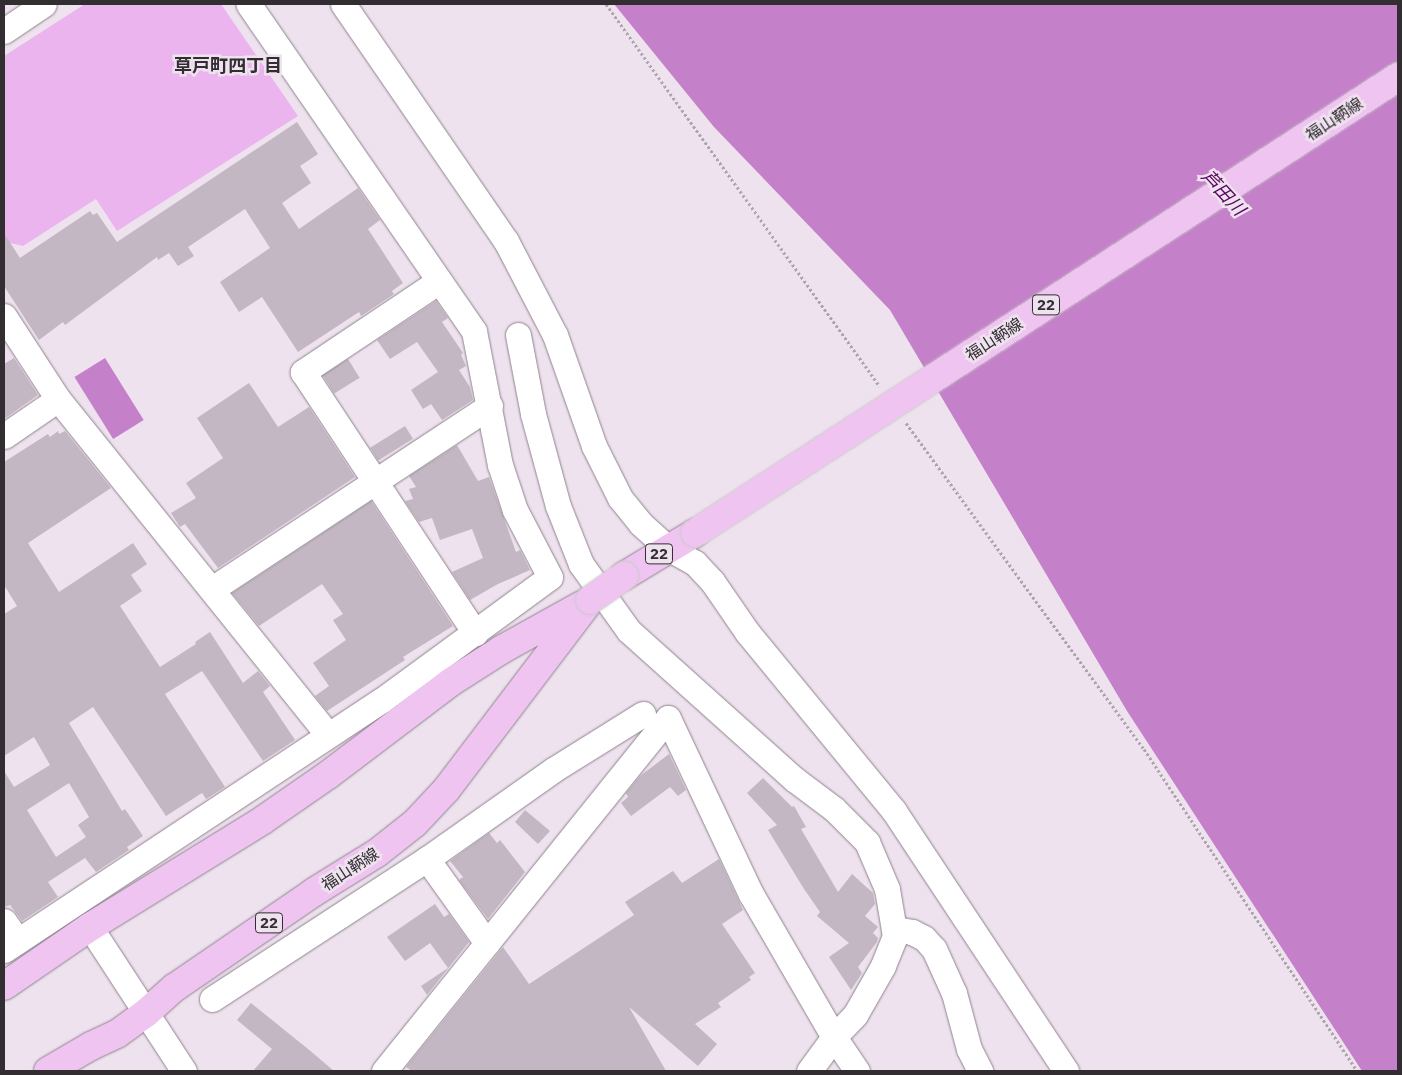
<!DOCTYPE html>
<html>
<head>
<meta charset="utf-8">
<style>
  body { margin:0 }
  #map { position:relative; width:1402px; height:1075px; overflow:hidden; background:#eee2ee; font-family:"IBM Plex Sans","Noto Sans JP",sans-serif }
  div>[style] { position:absolute }
  .green>* { inset:0; background:#ecb4ef }
  .water>* { inset:0; background:#c481c9; transform-origin:0 0 }
  .building>* { inset:0; background:#c2b7c3; transform-origin:0 0 }
  .path>* { height:3px; margin-top:-1.5px; transform-origin:0; background:repeating-linear-gradient(90deg,#ada4ad 0 2.5px,transparent 0 5px) }
  .roads { filter:drop-shadow(0 0 1px #8e838e) drop-shadow(0 0 1px #8e838e) }
  .minor>* { height:25px; margin:-12.5px; padding:0 12.5px; transform-origin:12.5px; border-radius:12.5px; background:#fff }
  .major>* { height:28px; margin:-14px; padding:0 14px; transform-origin:14px; border-radius:14px; background:#efc4f1 }
  .bridges { filter:drop-shadow(0 0 1px #c9c8c9) drop-shadow(0 0 1px #c9c8c9) }
  .major-bridge>* { height:28px; margin:-14px; padding:0 14px; transform-origin:14px; border-radius:14px; background:#efc4f1 }
  span { translate:-50% -50%; white-space:nowrap; text-align:center; line-height:1.15; -webkit-text-stroke:5px #eee2ee; paint-order:stroke }
  .shield-label span { padding:1px 4px; background:#eee2ee; border:1px solid; border-radius:4px; -webkit-text-stroke-width:0 }
  .shield-label { font-size:15px; color:#312d31; font-weight:700 }
  .street-label { font-size:16px; color:#312d31 }
  .neighbourhood-label { font-size:18px; color:#312d31; font-weight:700 }
  .water-label { font-size:18px; color:#5b0262; font-style:italic }
  .frame { position:absolute; inset:0; border:5px solid #312d31; pointer-events:none }
</style>
</head>
<body>
<div id="map">
  <div class="green">
    <div style="clip-path:polygon(85px 4px,221px 4px,298px 116px,117px 231px,96px 199px,23px 246px,6px 242px,4px 239px,4px 56px)"></div>
  </div>
  <div class="water">
    <div style="clip-path:polygon(614px 4px,1398px 4px,1398px 1071px,1362px 1071px,1127px 711px,890px 310px,714px 127px)"></div>
    <div style="left:105px;top:358px;width:73px;height:36px;rotate:58deg"></div>
  </div>
  <div class="building">
    <div style="clip-path:polygon(297px 122px,318px 154px,300px 166px,311px 183px,282px 203px,299px 229px,358px 188px,380px 220px,368px 229px,403px 283px,392px 291px,394px 294px,361px 316px,359px 312px,298px 352px,262px 297px,239px 312px,220px 282px,270px 248px,245px 209px,188px 247px,194px 256px,178px 266px,169px 253px,158px 260px,157px 257px,65px 325px,63px 322px,39px 340px,4px 286px,4px 233px,20px 258px,90px 211px,93px 215px,97px 213px,117px 242px)"></div>
    <div style="clip-path:polygon(436px 301px,448px 318px,442px 322px,463px 353px,461px 355px,466px 366px,459px 370px,470px 387px,473px 400px,442px 420px,431px 404px,423px 409px,411px 390px,438px 372px,417px 342px,390px 359px,377px 340px)"></div>
    <div style="clip-path:polygon(14px 358px,38px 395px,4px 419px,4px 364px)"></div>
    <div style="left:348px;top:359px;width:22px;height:30px;rotate:58deg"></div>
    <div style="clip-path:polygon(249px 383px,278px 427px,309px 407px,355px 477px,218px 568px,185px 524px,180px 527px,171px 513px,196px 498px,186px 483px,223px 458px,197px 418px)"></div>
    <div style="left:405px;top:426px;width:15px;height:41px;rotate:58deg"></div>
    <div style="clip-path:polygon(evenodd,58px 431px,59px 434px,65px 431px,111px 488px,28px 543px,59px 592px,133px 543px,147px 564px,131px 575px,142px 591px,120px 606px,160px 667px,196px 644px,195px 642px,210px 632px,243px 683px,258px 671px,270px 686px,263px 692px,295px 740px,263px 761px,202px 671px,165px 694px,225px 787px,206px 799px,202px 793px,166px 816px,93px 707px,69px 723px,122px 811px,125px 809px,143px 836px,127px 847px,129px 850px,96px 872px,85px 858px,48px 882px,58px 897px,22px 921px,10px 905px,4px 907px,4px 771px,14px 787px,50px 765px,34px 737px,4px 756px,4px 614px,17px 606px,4px 585px,4px 462px,48px 434px,50px 437px,58px 431px,69px 783px,89px 817px,78px 825px,86px 837px,56px 857px,27px 810px,69px 783px)"></div>
    <div style="clip-path:polygon(457px 445px,478px 481px,489px 477px,516px 552px,520px 550px,530px 570px,498px 584px,470px 600px,452px 572px,483px 558px,472px 529px,440px 540px,432px 518px,419px 522px,405px 501px,413px 499px,409px 489px,416px 487px,409px 476px)"></div>
    <div style="clip-path:polygon(371px 501px,453px 626px,403px 657px,405px 660px,327px 711px,315px 696px,329px 686px,313px 663px,346px 640px,333px 620px,343px 614px,322px 584px,259px 626px,232px 593px)"></div>
    <div style="clip-path:polygon(669px 754px,686px 790px,678px 796px,670px 787px,631px 816px,621px 803px,628px 797px,626px 793px,640px 776px)"></div>
    <div style="clip-path:polygon(763px 778px,792px 807px,794px 806px,806px 827px,801px 829px,838px 892px,852px 874px,873px 893px,875px 904px,865px 916px,878px 927px,873px 933px,878px 938px,877px 942px,858px 967px,862px 973px,851px 990px,829px 957px,849px 943px,817px 916px,820px 912px,804px 889px,768px 830px,777px 825px,747px 793px)"></div>
    <div style="clip-path:polygon(525px 810px,550px 831px,538px 844px,515px 822px)"></div>
    <div style="clip-path:polygon(489px 833px,497px 843px,500px 840px,525px 872px,488px 919px,459px 880px,463px 877px,450px 861px)"></div>
    <div style="clip-path:polygon(719px 859px,743px 910px,722px 924px,755px 973px,749px 977px,751px 980px,718px 1003px,721px 1007px,695px 1024px,717px 1044px,698px 1066px,629px 1007px,666px 1071px,412px 1071px,406px 1067px,503px 947px,529px 984px,634px 915px,625px 902px,673px 871px,682px 883px)"></div>
    <div style="clip-path:polygon(435px 904px,444px 917px,449px 914px,469px 942px,427px 995px,421px 986px,448px 968px,430px 943px,405px 961px,387px 937px)"></div>
    <div style="clip-path:polygon(251px 1003px,308px 1049px,334px 1071px,253px 1071px,272px 1049px,237px 1020px)"></div>
  </div>
  <div class="path">
    <div style="left:606px;top:4px;width:470px;rotate:54.4deg"></div>
    <div style="left:906px;top:423px;width:404px;rotate:53.9deg"></div>
    <div style="left:1144px;top:749px;width:386px;rotate:56.5deg"></div>
  </div>
  <div class="roads">
    <div class="minor">
      <div style="left:343px;top:4px;width:288px;rotate:55.5deg"></div>
      <div style="left:506px;top:241px;width:106px;rotate:62.5deg"></div>
      <div style="left:555px;top:335px;width:118px;rotate:70.6deg"></div>
      <div style="left:594px;top:446px;width:58px;rotate:63.4deg"></div>
      <div style="left:620px;top:498px;width:33px;rotate:51deg"></div>
      <div style="left:641px;top:524px;width:36px;rotate:42deg"></div>
      <div style="left:668px;top:548px;width:31px;rotate:29deg"></div>
      <div style="left:695px;top:563px;width:25px;rotate:47deg"></div>
      <div style="left:712px;top:581px;width:62px;rotate:55.5deg"></div>
      <div style="left:747px;top:632px;width:232px;rotate:50.6deg"></div>
      <div style="left:894px;top:811px;width:312px;rotate:56.5deg"></div>
      <div style="left:4px;top:31px;width:48px;rotate:-34deg"></div>
      <div style="left:439px;top:281px;width:164px;rotate:146.2deg"></div>
      <div style="left:303px;top:372px;width:313px;rotate:56.6deg"></div>
      <div style="left:4px;top:316px;width:99px;rotate:57deg"></div>
      <div style="left:58px;top:399px;width:431px;rotate:51.2deg"></div>
      <div style="left:518px;top:335px;width:80px;rotate:79.2deg"></div>
      <div style="left:533px;top:414px;width:95px;rotate:74.8deg"></div>
      <div style="left:558px;top:506px;width:62px;rotate:68.4deg"></div>
      <div style="left:581px;top:564px;width:82px;rotate:54.4deg"></div>
      <div style="left:629px;top:631px;width:222px;rotate:41.9deg"></div>
      <div style="left:794px;top:779px;width:50px;rotate:36.9deg"></div>
      <div style="left:834px;top:809px;width:47px;rotate:45deg"></div>
      <div style="left:867px;top:842px;width:51px;rotate:66.9deg"></div>
      <div style="left:887px;top:889px;width:48px;rotate:80.3deg"></div>
      <div style="left:895px;top:936px;width:32px;rotate:112deg"></div>
      <div style="left:883px;top:966px;width:56px;rotate:119.7deg"></div>
      <div style="left:855px;top:1015px;width:30px;rotate:134deg"></div>
      <div style="left:834px;top:1037px;width:42px;rotate:126.3deg"></div>
      <div style="left:4px;top:436px;width:65px;rotate:-34.4deg"></div>
      <div style="left:212px;top:589px;width:333px;rotate:-33.4deg"></div>
      <div style="left:427px;top:859px;width:103px;rotate:54.5deg"></div>
      <div style="left:4px;top:921px;width:24px;rotate:55deg"></div>
      <div style="left:90px;top:927px;width:172px;rotate:56.9deg"></div>
      <div style="left:894px;top:929px;width:18px;rotate:9deg"></div>
      <div style="left:912px;top:932px;width:13px;rotate:27deg"></div>
      <div style="left:924px;top:938px;width:15px;rotate:48deg"></div>
      <div style="left:934px;top:949px;width:48px;rotate:65.6deg"></div>
      <div style="left:954px;top:993px;width:58px;rotate:75deg"></div>
      <div style="left:969px;top:1049px;width:25px;rotate:63deg"></div>
      <div style="left:4px;top:950px;width:453px;rotate:-33.5deg"></div>
      <div style="left:382px;top:700px;width:208px;rotate:-36.2deg"></div>
      <div style="left:550px;top:577px;width:76px;rotate:-117.6deg"></div>
      <div style="left:515px;top:510px;width:47px;rotate:-108.4deg"></div>
      <div style="left:500px;top:465px;width:136px;rotate:-101deg"></div>
      <div style="left:474px;top:331px;width:397px;rotate:-124.6deg"></div>
      <div style="left:212px;top:999px;width:257px;rotate:-33.1deg"></div>
      <div style="left:427px;top:859px;width:154px;rotate:-35.2deg"></div>
      <div style="left:553px;top:770px;width:106px;rotate:-31.9deg"></div>
      <div style="left:384px;top:1071px;width:453px;rotate:-51.2deg"></div>
      <div style="left:668px;top:718px;width:195px;rotate:64.8deg"></div>
      <div style="left:751px;top:894px;width:165px;rotate:59.9deg"></div>
      <div style="left:834px;top:1037px;width:41px;rotate:55.9deg"></div>
    </div>
    <div class="major">
      <div style="left:624px;top:576px;width:83px;rotate:-31.2deg"></div>
      <div style="left:4px;top:986px;width:104px;rotate:-34.5deg"></div>
      <div style="left:90px;top:927px;width:203px;rotate:-31.7deg"></div>
      <div style="left:263px;top:820px;width:79px;rotate:-34.7deg"></div>
      <div style="left:328px;top:775px;width:154px;rotate:-37.1deg"></div>
      <div style="left:451px;top:682px;width:59px;rotate:-32.6deg"></div>
      <div style="left:501px;top:650px;width:93px;rotate:-29.1deg"></div>
      <div style="left:48px;top:1071px;width:50px;rotate:-30.2deg"></div>
      <div style="left:91px;top:1046px;width:29px;rotate:-25deg"></div>
      <div style="left:117px;top:1034px;width:36px;rotate:-36deg"></div>
      <div style="left:146px;top:1013px;width:38px;rotate:-42deg"></div>
      <div style="left:174px;top:988px;width:170px;rotate:-34.4deg"></div>
      <div style="left:314px;top:892px;width:74px;rotate:-31.8deg"></div>
      <div style="left:377px;top:853px;width:48px;rotate:-38.3deg"></div>
      <div style="left:415px;top:823px;width:45px;rotate:-46.8deg"></div>
      <div style="left:446px;top:790px;width:238px;rotate:-52.8deg"></div>
    </div>
  </div>
  <div class="bridges">
    <div class="major-bridge">
      <div style="left:695px;top:533px;width:838px;rotate:-32.97deg"></div>
      <div style="left:590px;top:600px;width:42px;rotate:-35.2deg"></div>
    </div>
  </div>
  <div class="shield-label">
    <span style="left:1046px;top:305px">22</span>
    <span style="left:659px;top:554px">22</span>
    <span style="left:269px;top:923px">22</span>
  </div>
  <div class="street-label">
    <span style="left:1334px;top:119px;rotate:-33deg">福山鞆線</span>
    <span style="left:994px;top:339px;rotate:-33deg">福山鞆線</span>
    <span style="left:350px;top:869px;rotate:-33deg">福山鞆線</span>
  </div>
  <div class="neighbourhood-label">
    <span style="left:228px;top:66px">草戸町四丁目</span>
  </div>
  <div class="water-label">
    <span style="left:1223px;top:193px;rotate:47deg">芦田川</span>
  </div>
  <div class="frame"></div>
</div>
</body>
</html>
